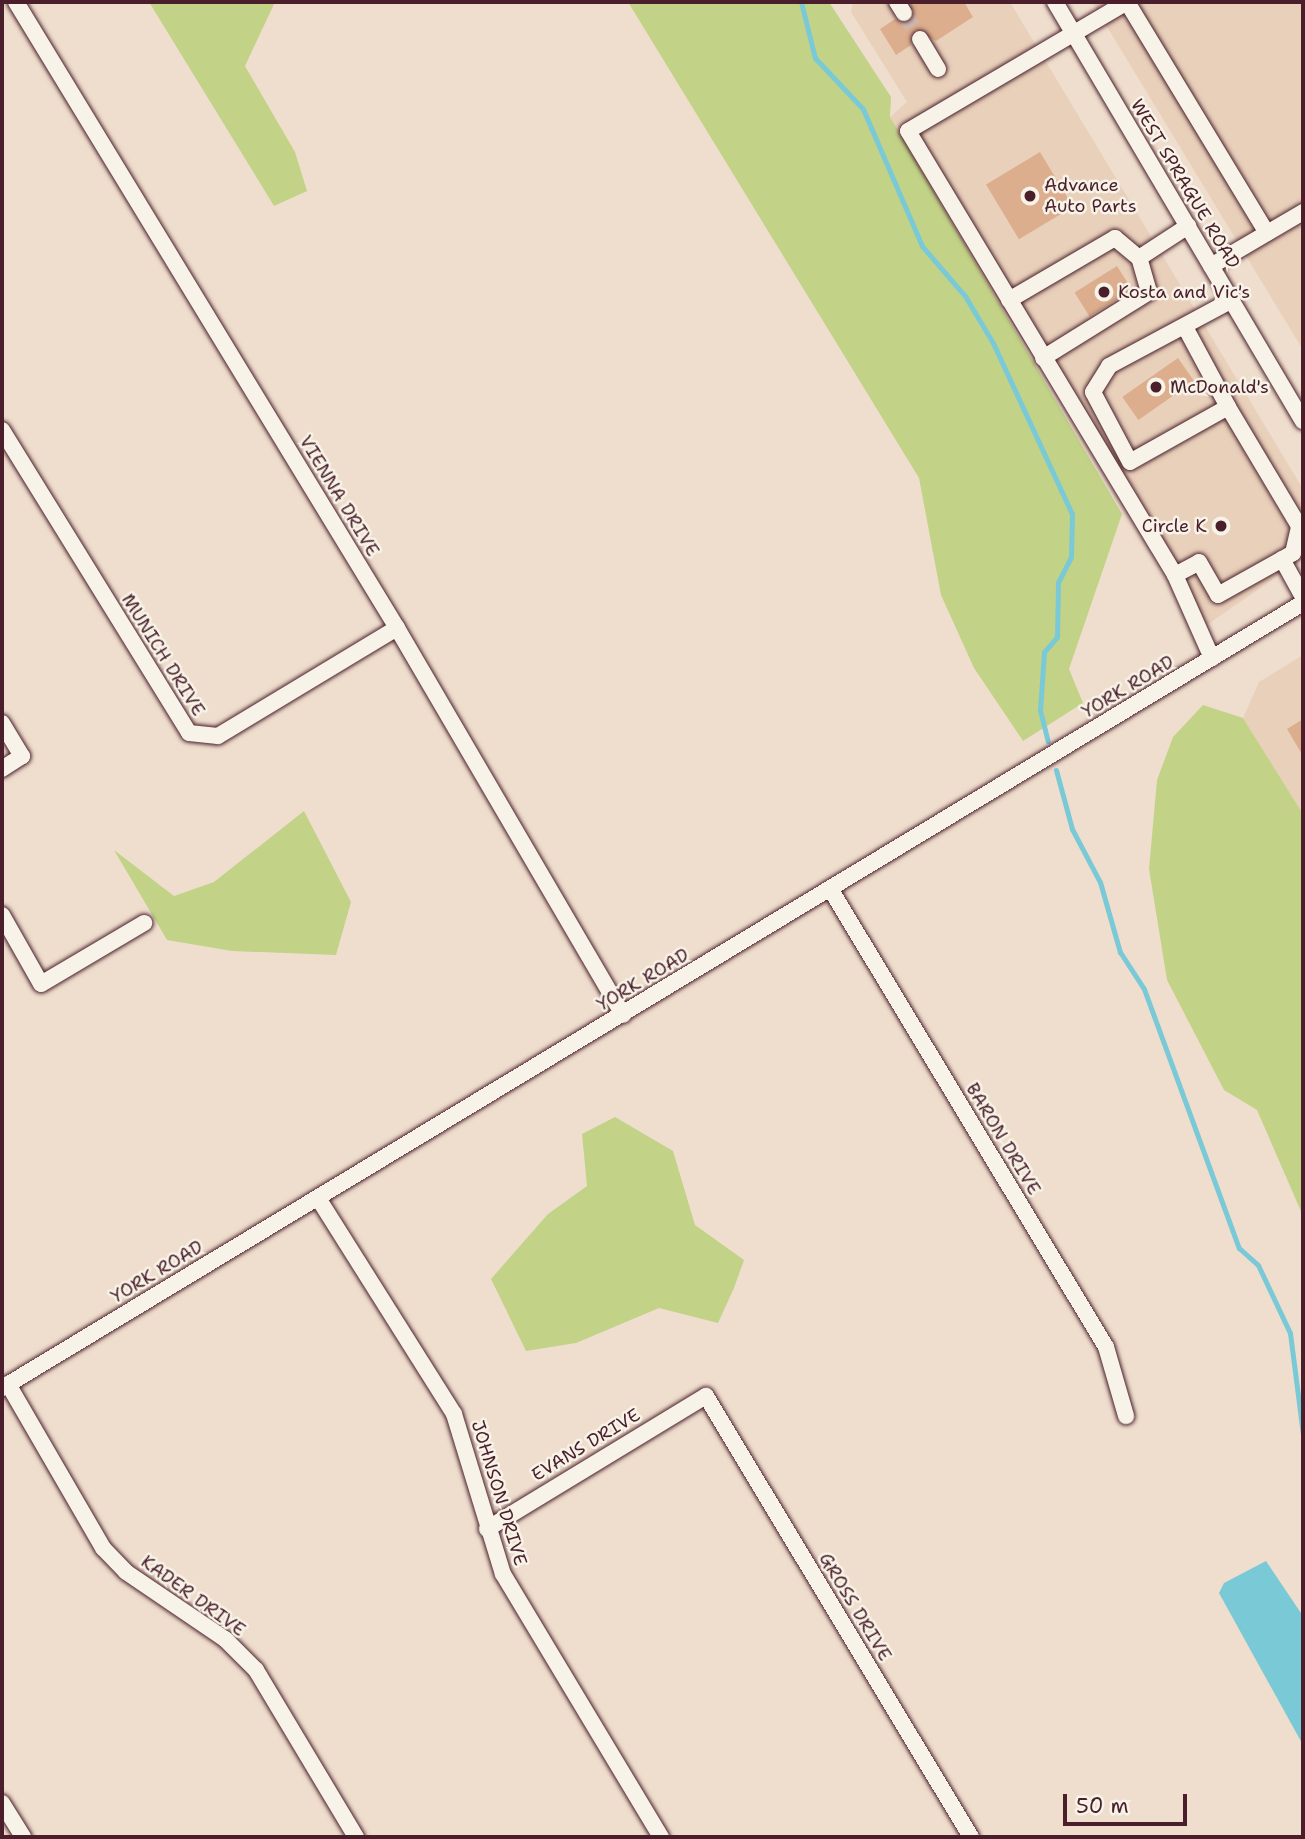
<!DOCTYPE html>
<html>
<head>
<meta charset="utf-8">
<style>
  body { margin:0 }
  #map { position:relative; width:1305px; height:1839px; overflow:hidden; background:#efdecd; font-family:"Shantell Sans",sans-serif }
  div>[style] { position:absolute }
  .built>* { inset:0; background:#e9d0ba }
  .green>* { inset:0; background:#c2d388 }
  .water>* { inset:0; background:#7ac9d6 }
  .stream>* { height:5px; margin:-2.5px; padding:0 2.5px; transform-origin:2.5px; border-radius:2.5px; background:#7ac9d6 }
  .building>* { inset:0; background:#dcae8d; transform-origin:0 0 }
  .minor-tunnel>* { height:16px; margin-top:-8px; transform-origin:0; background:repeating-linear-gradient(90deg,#ceb8ad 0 16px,transparent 0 24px) }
  .roads { filter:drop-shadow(0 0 2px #4a1f2b) drop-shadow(0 0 2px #4a1f2b) }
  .minor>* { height:16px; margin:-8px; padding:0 8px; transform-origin:8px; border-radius:8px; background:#f7f3e8 }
  .dots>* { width:19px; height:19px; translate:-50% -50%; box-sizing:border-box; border:4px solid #f7f3e8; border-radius:50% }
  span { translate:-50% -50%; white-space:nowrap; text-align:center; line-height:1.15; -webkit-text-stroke:5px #f7f3e8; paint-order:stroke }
  .street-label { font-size:18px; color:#4a1f2b }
  .poi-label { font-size:18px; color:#4a1f2b }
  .left { translate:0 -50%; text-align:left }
  .right { translate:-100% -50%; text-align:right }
  .frame { position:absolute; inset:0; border:4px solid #4a1f2b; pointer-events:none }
  .scale { position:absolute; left:1063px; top:1794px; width:124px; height:32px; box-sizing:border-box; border:4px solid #4a1f2b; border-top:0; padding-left:9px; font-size:21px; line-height:24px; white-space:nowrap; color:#4a1f2b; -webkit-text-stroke:5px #f7f3e8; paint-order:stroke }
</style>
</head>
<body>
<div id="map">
  <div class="built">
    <div style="clip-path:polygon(853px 2px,1010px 2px,1303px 489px,1303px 558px,1207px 625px,998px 301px,890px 117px,907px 102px,851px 12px)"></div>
    <div style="clip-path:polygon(1092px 2px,1303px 2px,1303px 350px)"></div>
    <div style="clip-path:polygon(1303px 655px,1303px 814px,1243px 718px,1259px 682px)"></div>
  </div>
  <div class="green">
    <div style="clip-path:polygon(149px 2px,275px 2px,245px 66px,295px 152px,307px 191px,274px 206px)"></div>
    <div style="clip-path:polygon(628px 2px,829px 2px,891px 97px,890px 117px,1122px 514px,1069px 669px,1083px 703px,1023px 741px,974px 668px,941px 595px,919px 478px)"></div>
    <div style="clip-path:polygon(1203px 705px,1243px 718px,1303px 814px,1303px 1216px,1257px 1110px,1224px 1090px,1167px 980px,1149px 869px,1157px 780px,1173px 737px)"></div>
    <div style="clip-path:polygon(304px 811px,351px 902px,336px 955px,232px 951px,167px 940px,114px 850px,174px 896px,214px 882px)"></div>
    <div style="clip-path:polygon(615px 1117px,673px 1151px,695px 1225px,744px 1260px,734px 1288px,718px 1323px,659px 1308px,576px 1343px,526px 1351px,491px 1279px,548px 1214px,587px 1186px,582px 1134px)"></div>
  </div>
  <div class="water">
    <div style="clip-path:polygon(1266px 1561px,1303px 1616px,1303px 1745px,1219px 1593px,1224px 1583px)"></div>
  </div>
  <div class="stream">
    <div style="left:801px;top:2px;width:58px;rotate:76deg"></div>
    <div style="left:815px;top:58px;width:70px;rotate:46.7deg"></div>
    <div style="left:863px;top:109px;width:149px;rotate:66.7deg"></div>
    <div style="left:922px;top:246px;width:66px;rotate:49.3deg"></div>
    <div style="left:965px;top:296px;width:55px;rotate:59.2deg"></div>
    <div style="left:993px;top:343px;width:188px;rotate:65.2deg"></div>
    <div style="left:1072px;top:514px;width:43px;rotate:91.3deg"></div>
    <div style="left:1071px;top:557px;width:28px;rotate:117deg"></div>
    <div style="left:1058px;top:582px;width:55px;rotate:91deg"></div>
    <div style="left:1057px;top:637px;width:20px;rotate:131deg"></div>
    <div style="left:1044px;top:652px;width:58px;rotate:93.9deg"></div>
    <div style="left:1040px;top:710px;width:32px;rotate:76deg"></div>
    <div style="left:1056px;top:770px;width:61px;rotate:74.8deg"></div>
    <div style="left:1072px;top:829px;width:60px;rotate:62.2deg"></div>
    <div style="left:1100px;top:882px;width:73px;rotate:74.1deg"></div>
    <div style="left:1120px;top:952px;width:44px;rotate:57deg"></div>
    <div style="left:1144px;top:989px;width:276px;rotate:69.9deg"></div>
    <div style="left:1239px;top:1248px;width:25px;rotate:42deg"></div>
    <div style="left:1258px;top:1265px;width:75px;rotate:64.8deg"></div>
    <div style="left:1290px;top:1333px;width:103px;rotate:82.7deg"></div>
  </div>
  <div class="building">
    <div style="clip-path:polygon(910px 2px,964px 2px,973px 17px,936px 41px,915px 30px,911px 45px,896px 55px,880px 29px,895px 19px,910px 21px)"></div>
    <div style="left:1040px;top:152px;width:64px;height:63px;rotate:59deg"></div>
    <div style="left:1117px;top:266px;width:28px;height:50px;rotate:58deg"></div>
    <div style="left:1178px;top:358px;width:28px;height:68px;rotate:55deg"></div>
    <div style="clip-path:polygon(1303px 719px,1303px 756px,1287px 729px)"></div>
  </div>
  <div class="minor-tunnel">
    <div style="left:904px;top:13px;width:31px;rotate:58deg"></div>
  </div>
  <div class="roads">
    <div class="minor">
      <div style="left:16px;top:2px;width:733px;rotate:58.67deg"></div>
      <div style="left:397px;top:628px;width:448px;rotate:59.7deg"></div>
      <div style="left:897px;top:2px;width:13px;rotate:58deg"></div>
      <div style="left:1055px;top:2px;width:487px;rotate:59.4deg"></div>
      <div style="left:1127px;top:2px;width:254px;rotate:149.5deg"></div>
      <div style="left:908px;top:131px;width:518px;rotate:58.98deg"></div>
      <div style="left:1175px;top:575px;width:91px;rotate:66deg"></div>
      <div style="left:1127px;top:2px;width:270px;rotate:58.8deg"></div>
      <div style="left:920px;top:39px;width:35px;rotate:59deg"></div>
      <div style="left:1211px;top:266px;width:107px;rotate:-30.4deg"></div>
      <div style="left:1009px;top:300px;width:123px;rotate:-30.3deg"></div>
      <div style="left:1115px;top:238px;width:31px;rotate:40deg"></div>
      <div style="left:1139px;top:258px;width:59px;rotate:-33.1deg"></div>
      <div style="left:1185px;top:327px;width:91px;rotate:61.7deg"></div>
      <div style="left:1228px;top:407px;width:112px;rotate:150.7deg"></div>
      <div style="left:1130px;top:462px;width:79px;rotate:-117.9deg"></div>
      <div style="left:1093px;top:392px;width:31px;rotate:-58deg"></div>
      <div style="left:1109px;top:366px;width:140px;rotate:-28.2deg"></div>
      <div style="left:1043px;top:358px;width:125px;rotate:-31.9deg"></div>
      <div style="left:1149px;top:292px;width:35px;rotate:-106deg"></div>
      <div style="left:2px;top:430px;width:356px;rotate:58.3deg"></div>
      <div style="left:189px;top:733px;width:29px;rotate:6deg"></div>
      <div style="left:218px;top:736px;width:209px;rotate:-31.1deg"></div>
      <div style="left:1282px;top:559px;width:43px;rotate:61.1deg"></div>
      <div style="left:1175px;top:575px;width:27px;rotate:-28deg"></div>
      <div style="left:1199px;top:562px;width:38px;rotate:60deg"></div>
      <div style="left:1218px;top:595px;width:86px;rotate:-29.2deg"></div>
      <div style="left:1293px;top:553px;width:28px;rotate:-77deg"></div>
      <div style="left:1299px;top:526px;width:139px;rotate:-120.8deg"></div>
      <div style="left:2px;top:723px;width:39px;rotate:59deg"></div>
      <div style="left:22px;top:756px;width:24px;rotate:147deg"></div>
      <div style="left:831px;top:890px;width:533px;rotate:58.96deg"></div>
      <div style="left:1106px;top:1347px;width:72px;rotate:73.8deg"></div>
      <div style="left:2px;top:915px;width:79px;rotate:60.5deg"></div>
      <div style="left:41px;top:984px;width:120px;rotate:-30.6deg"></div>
      <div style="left:318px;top:1198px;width:255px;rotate:57.8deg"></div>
      <div style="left:454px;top:1414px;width:167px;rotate:73deg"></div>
      <div style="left:503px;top:1574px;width:307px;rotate:59deg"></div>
      <div style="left:8px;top:1384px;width:190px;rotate:59.9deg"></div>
      <div style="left:103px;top:1548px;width:33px;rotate:46deg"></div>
      <div style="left:126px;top:1572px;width:120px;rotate:34.1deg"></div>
      <div style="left:225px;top:1639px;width:44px;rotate:45deg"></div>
      <div style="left:256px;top:1670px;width:195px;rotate:59.1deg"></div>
      <div style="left:2px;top:1388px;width:1519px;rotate:-31.11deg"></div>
      <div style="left:487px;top:1529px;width:256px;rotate:-31.3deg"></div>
      <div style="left:706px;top:1396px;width:514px;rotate:59deg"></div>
      <div style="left:2px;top:1803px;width:40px;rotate:58deg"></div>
    </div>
  </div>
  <div class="dots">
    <div style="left:1030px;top:196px;background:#4a1f2b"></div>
    <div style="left:1104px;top:292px;background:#4a1f2b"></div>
    <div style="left:1156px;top:387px;background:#4a1f2b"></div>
    <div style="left:1221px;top:526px;background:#4a1f2b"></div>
  </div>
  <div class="street-label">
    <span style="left:1185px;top:184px;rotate:59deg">WEST SPRAGUE ROAD</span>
    <span style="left:339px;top:496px;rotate:59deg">VIENNA DRIVE</span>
    <span style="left:163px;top:655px;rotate:58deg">MUNICH DRIVE</span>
    <span style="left:1128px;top:687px;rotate:-31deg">YORK ROAD</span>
    <span style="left:643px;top:980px;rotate:-31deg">YORK ROAD</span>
    <span style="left:1003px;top:1139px;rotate:59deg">BARON DRIVE</span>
    <span style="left:157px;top:1272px;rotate:-31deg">YORK ROAD</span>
    <span style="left:586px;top:1445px;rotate:-31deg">EVANS DRIVE</span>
    <span style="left:499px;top:1493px;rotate:73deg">JOHNSON DRIVE</span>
    <span style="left:193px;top:1596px;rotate:36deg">KADER DRIVE</span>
    <span style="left:855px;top:1607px;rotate:59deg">GROSS DRIVE</span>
  </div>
  <div class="poi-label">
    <span class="left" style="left:1044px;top:196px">Advance<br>Auto Parts</span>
    <span class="left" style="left:1118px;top:292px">Kosta and Vic's</span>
    <span class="left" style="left:1170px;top:387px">McDonald's</span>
    <span class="right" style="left:1207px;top:526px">Circle K</span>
  </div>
  <div class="frame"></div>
  <div class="scale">50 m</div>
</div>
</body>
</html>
